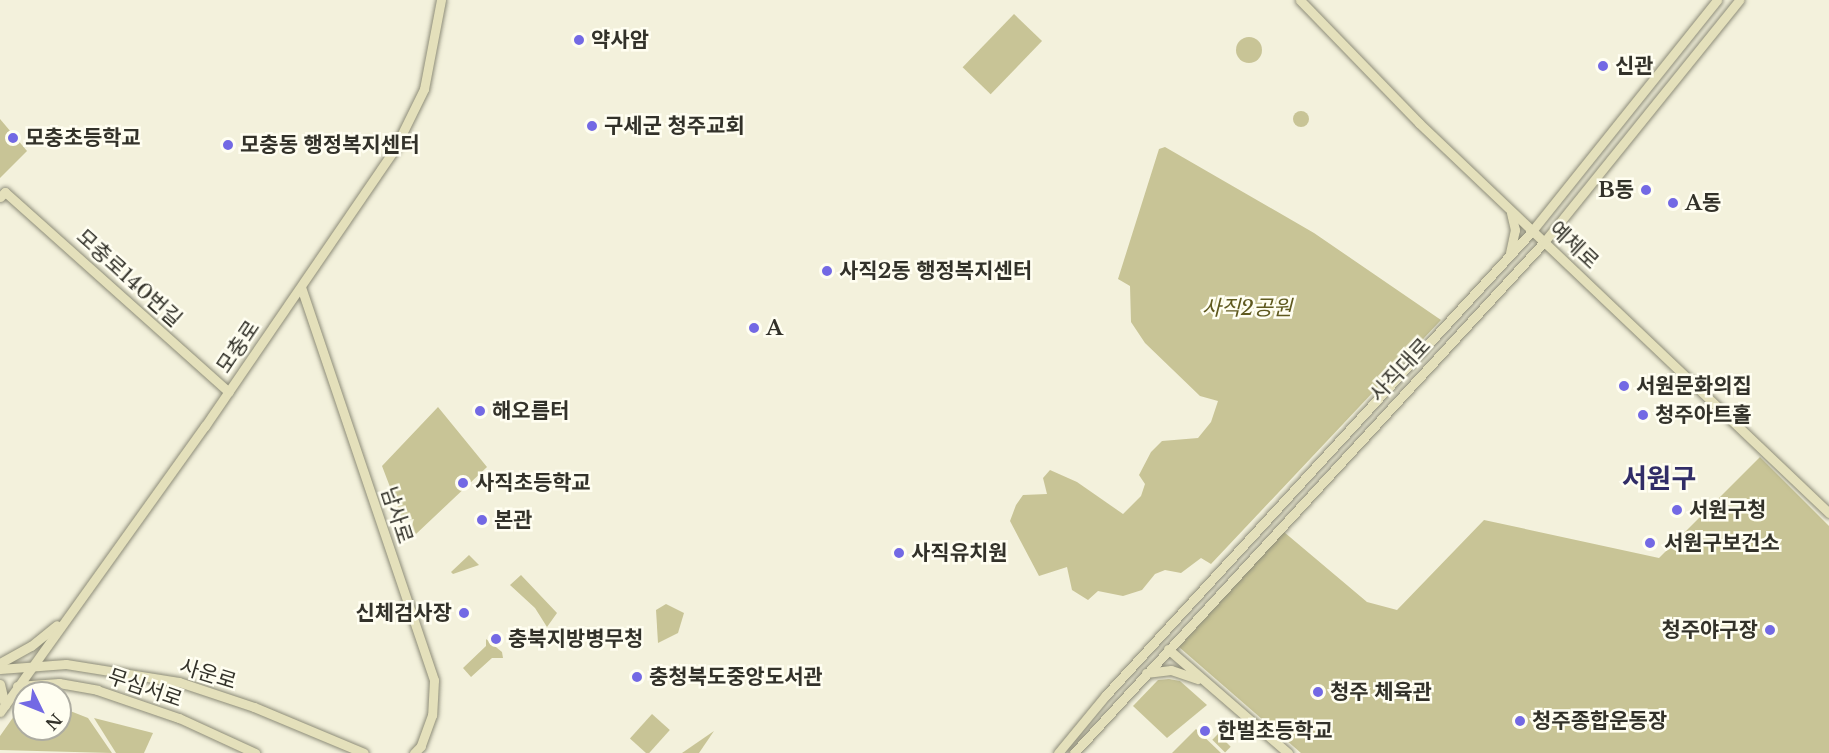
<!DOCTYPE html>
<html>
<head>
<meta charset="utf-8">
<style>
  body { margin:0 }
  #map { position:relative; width:1829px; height:753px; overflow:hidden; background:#f3f1dc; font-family:"Libre Baskerville","Noto Sans KR",serif }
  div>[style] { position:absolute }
  .green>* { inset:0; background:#c8c496; transform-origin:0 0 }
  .round { border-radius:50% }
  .roads { filter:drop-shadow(0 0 2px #8d8c78) drop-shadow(0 0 2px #8d8c78) }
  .secondary>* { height:9px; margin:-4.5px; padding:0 4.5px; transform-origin:4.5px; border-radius:4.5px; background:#e4e0bb }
  .dots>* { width:16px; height:16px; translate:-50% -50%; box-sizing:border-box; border:3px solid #fffef1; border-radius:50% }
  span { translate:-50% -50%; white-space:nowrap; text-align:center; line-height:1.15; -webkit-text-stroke:5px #fffef1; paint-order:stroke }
  .poi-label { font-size:21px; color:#33322a; font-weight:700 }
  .left { translate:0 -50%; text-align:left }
  .right { translate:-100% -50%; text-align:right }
  .street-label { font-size:21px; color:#33322a }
  .park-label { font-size:21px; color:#5f591f; font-style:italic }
  .district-label { font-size:27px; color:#312d67; font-weight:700 }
  .north { position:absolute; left:12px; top:681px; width:60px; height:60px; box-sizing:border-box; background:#fffef1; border:2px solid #adaca1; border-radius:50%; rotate:133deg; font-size:16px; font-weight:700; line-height:24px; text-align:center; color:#33322a }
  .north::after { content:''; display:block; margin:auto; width:21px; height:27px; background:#7369e4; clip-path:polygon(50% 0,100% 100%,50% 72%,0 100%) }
</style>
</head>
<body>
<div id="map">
  <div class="green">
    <div style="left:1014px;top:14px;width:39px;height:74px;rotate:44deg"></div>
    <div class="round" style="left:1236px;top:37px;width:26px;height:26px"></div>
    <div class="round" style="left:1293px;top:111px;width:16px;height:16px"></div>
    <div style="clip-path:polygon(0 119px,27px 151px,0 178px)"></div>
    <div style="clip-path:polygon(1165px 147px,1314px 233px,1441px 320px,1211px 564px,1201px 558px,1181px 573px,1165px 570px,1155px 574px,1142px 590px,1123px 596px,1098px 591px,1088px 600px,1072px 590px,1067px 567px,1039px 576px,1010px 521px,1016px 505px,1023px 495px,1047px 494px,1043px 478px,1050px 470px,1077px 482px,1123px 514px,1141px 496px,1145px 484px,1139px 475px,1151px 452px,1162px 441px,1198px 438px,1211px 422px,1218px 401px,1200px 396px,1145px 343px,1131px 322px,1130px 286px,1118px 279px,1159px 149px)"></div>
    <div style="clip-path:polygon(438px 407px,487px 467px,416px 534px,411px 528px,414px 519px,403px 521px,382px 466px)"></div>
    <div style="clip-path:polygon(1760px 457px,1829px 526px,1829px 753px,1301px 753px,1179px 647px,1284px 532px,1367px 602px,1397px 610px,1484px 520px,1659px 558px)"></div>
    <div style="clip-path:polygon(469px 555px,479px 565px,453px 574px,451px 572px)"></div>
    <div style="clip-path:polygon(521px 575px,557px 613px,547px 627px,535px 608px,510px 585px)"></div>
    <div style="clip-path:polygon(666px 604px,684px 613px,678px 633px,658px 643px,656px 610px)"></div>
    <div style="clip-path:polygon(486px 639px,502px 652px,503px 658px,492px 658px,471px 677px,463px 668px,486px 646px)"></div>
    <div style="clip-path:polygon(1169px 679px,1180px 681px,1207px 705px,1167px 738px,1133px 706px,1158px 680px)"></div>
    <div style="clip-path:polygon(24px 702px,24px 729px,60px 729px,60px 707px,88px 718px,112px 753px,0 750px,0 736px)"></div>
    <div style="left:652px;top:714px;width:24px;height:33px;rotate:42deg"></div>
    <div style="clip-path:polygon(94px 718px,153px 733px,144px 753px,116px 753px)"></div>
    <div style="clip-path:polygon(1196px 729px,1221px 753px,1172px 753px)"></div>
    <div style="clip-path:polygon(714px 731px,699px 753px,682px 753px)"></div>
    <div style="left:1218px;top:734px;width:18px;height:8px;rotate:45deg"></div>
  </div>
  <div class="roads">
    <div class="secondary">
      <div style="left:1300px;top:0;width:171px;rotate:45.9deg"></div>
      <div style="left:1419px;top:123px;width:566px;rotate:43.57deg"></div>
      <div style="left:0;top:197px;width:7px;rotate:-45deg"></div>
      <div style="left:5px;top:192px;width:300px;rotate:41.8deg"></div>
      <div style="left:1510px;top:253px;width:24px;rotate:-78deg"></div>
      <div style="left:1515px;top:230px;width:18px;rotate:-103deg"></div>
      <div style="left:301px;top:287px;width:415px;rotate:71.3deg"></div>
      <div style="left:434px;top:680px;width:35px;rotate:93deg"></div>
      <div style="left:432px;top:715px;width:33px;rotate:110deg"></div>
      <div style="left:421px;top:746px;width:10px;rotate:135deg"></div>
      <div style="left:1168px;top:649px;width:159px;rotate:40.9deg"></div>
      <div style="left:0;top:663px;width:35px;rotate:-29deg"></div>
      <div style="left:31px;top:646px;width:33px;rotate:-39deg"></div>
      <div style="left:0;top:669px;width:66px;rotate:-4.3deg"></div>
      <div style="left:66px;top:664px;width:114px;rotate:9.1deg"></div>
      <div style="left:179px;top:682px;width:79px;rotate:18.4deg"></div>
      <div style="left:254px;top:707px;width:119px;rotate:22.7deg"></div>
      <div style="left:1146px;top:673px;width:25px;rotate:-7deg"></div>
      <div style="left:1171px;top:670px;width:28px;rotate:19deg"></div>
      <div style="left:0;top:684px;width:22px;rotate:77deg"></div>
      <div style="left:17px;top:686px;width:42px;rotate:-4.1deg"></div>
      <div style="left:59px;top:683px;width:39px;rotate:10deg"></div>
      <div style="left:97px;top:690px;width:87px;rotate:18.9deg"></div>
      <div style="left:179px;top:718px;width:84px;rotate:24.7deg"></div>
      <div style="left:0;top:712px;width:352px;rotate:-54.4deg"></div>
      <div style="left:205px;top:426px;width:337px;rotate:-55.6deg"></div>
      <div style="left:395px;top:148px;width:66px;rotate:-63.8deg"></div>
      <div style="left:424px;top:89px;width:91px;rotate:-79.2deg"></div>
      <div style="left:1058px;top:753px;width:75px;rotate:-50.4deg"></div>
      <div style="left:1106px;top:695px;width:630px;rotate:-47.44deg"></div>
      <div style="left:1532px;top:231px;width:296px;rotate:-51.3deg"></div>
      <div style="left:1074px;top:753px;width:694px;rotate:-47.39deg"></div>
      <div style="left:1544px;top:242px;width:311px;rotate:-51.1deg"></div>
    </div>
  </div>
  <div class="dots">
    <div style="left:579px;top:40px;background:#7369e4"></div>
    <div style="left:1603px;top:66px;background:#7369e4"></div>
    <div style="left:592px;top:126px;background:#7369e4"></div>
    <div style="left:13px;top:138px;background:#7369e4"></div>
    <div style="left:228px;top:145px;background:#7369e4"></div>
    <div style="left:1646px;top:190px;background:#7369e4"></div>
    <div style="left:1673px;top:203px;background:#7369e4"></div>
    <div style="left:827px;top:271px;background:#7369e4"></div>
    <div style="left:754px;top:328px;background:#7369e4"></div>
    <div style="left:1624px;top:386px;background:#7369e4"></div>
    <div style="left:480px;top:411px;background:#7369e4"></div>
    <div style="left:1643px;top:415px;background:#7369e4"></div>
    <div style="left:463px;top:483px;background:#7369e4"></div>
    <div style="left:1677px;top:510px;background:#7369e4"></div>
    <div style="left:482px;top:520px;background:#7369e4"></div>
    <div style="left:1650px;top:543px;background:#7369e4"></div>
    <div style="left:899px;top:553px;background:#7369e4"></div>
    <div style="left:464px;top:613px;background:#7369e4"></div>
    <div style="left:1770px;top:630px;background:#7369e4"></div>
    <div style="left:496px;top:639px;background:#7369e4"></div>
    <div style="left:637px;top:677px;background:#7369e4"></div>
    <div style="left:1318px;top:692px;background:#7369e4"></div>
    <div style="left:1520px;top:721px;background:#7369e4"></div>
    <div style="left:1205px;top:731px;background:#7369e4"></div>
  </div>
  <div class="poi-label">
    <span class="left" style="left:591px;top:40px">약사암</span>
    <span class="left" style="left:1615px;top:66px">신관</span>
    <span class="left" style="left:604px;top:126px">구세군 청주교회</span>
    <span class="left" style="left:25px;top:138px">모충초등학교</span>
    <span class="left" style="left:240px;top:145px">모충동 행정복지센터</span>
    <span class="right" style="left:1634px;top:190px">B동</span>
    <span class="left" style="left:1685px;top:203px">A동</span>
    <span class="left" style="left:839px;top:271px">사직2동 행정복지센터</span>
    <span class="left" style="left:766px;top:328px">A</span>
    <span class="left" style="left:1636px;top:386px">서원문화의집</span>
    <span class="left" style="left:492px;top:411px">해오름터</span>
    <span class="left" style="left:1655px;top:415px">청주아트홀</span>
    <span class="left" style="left:475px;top:483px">사직초등학교</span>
    <span class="left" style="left:1689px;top:510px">서원구청</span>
    <span class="left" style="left:494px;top:520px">본관</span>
    <span class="left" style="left:1664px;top:543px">서원구보건소</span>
    <span class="left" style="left:911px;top:553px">사직유치원</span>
    <span class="right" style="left:452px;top:613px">신체검사장</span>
    <span class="right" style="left:1758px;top:630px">청주야구장</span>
    <span class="left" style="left:508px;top:639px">충북지방병무청</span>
    <span class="left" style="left:649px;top:677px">충청북도중앙도서관</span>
    <span class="left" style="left:1330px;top:692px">청주 체육관</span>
    <span class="left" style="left:1532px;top:721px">청주종합운동장</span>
    <span class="left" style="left:1217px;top:731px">한벌초등학교</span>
  </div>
  <div class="street-label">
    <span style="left:1574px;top:245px;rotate:43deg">예체로</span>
    <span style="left:129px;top:278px;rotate:42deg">모충로140번길</span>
    <span style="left:238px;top:347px;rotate:-56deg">모충로</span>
    <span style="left:1400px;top:370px;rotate:-47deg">사직대로</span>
    <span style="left:397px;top:515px;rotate:72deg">남사로</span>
    <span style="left:208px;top:674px;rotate:17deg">사운로</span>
    <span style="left:145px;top:688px;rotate:19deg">무심서로</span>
  </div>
  <div class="park-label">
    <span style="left:1247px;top:308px">사직2공원</span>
  </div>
  <div class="district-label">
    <span style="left:1659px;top:479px">서원구</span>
  </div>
  <div class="north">N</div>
</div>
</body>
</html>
